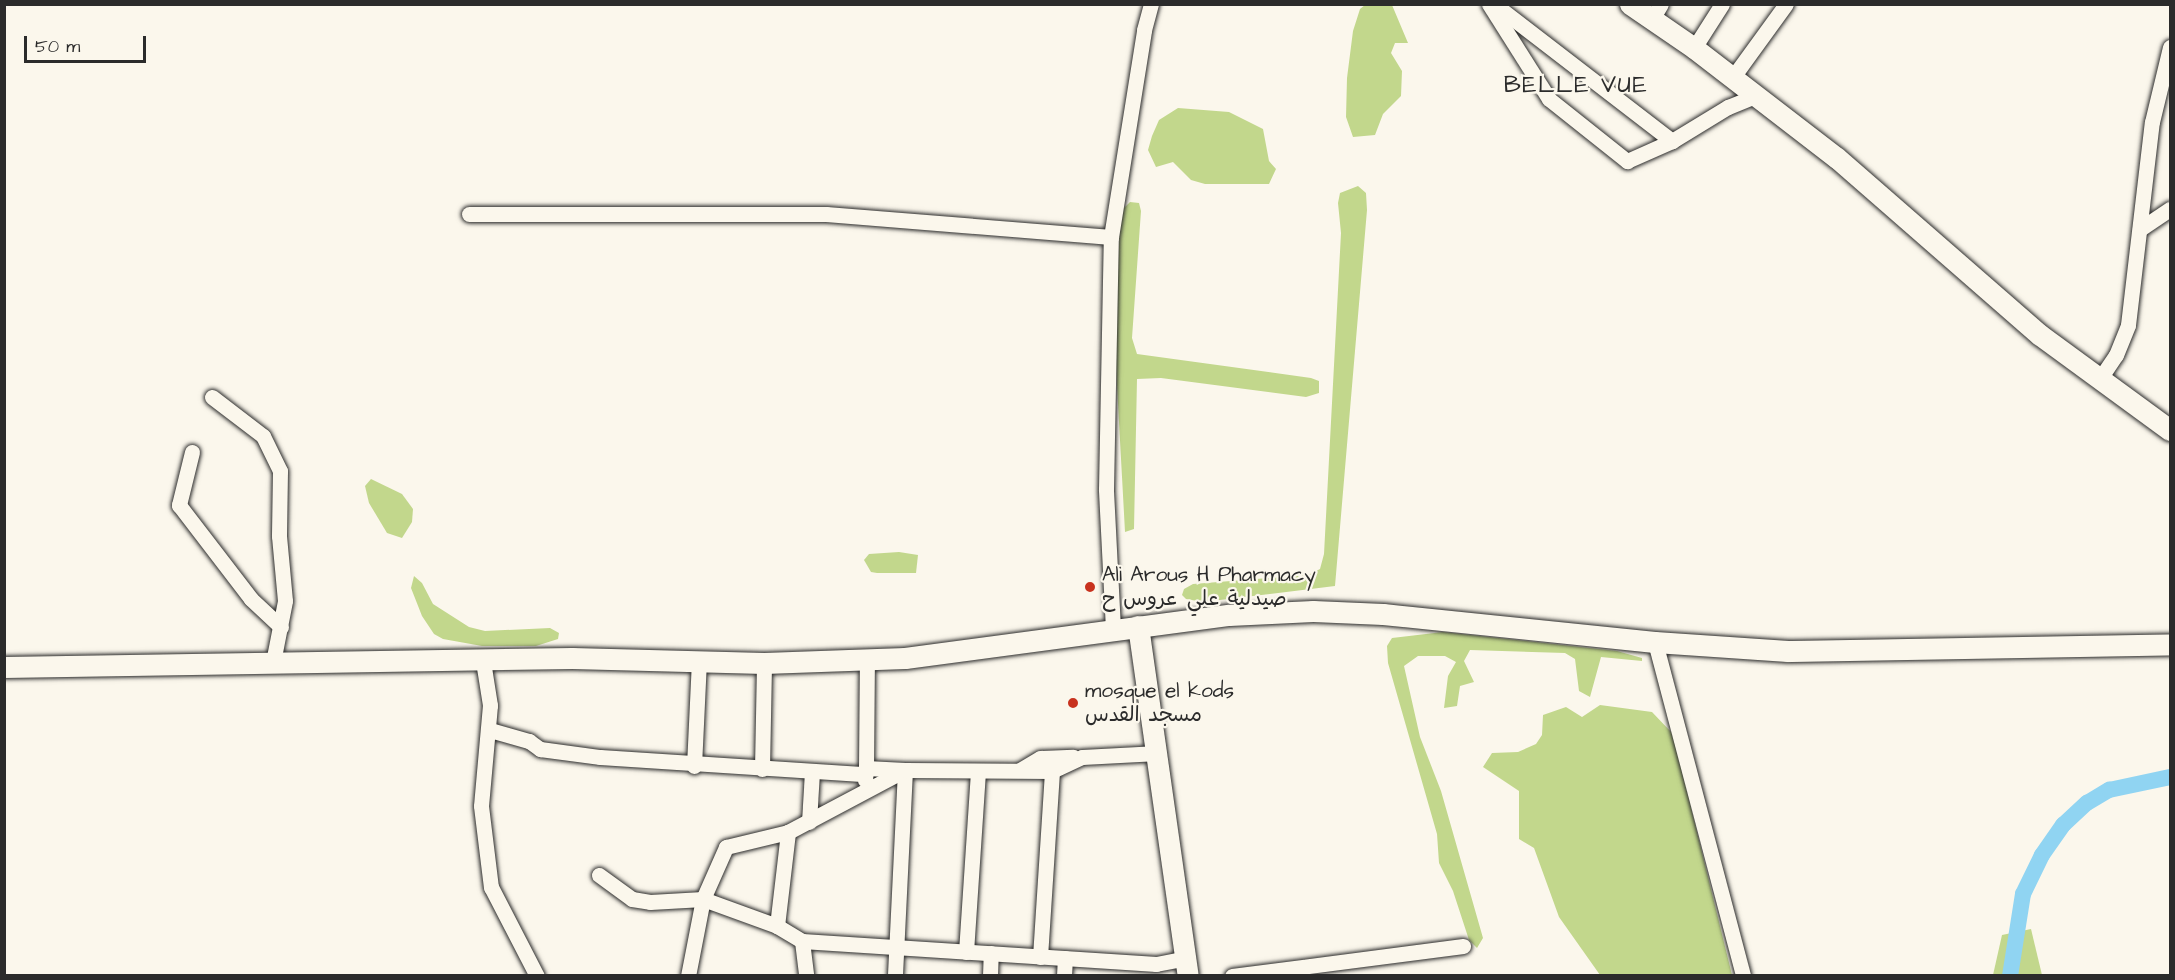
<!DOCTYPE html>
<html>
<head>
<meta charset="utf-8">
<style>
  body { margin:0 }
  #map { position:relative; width:2175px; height:980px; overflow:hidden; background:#fbf7ec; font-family:"Architects Daughter","Playpen Sans Arabic",sans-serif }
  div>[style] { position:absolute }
  .green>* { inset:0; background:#c2d78c }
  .canal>* { height:16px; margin:-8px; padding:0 8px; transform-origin:8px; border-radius:8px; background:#90d4f2 }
  .roads { filter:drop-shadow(0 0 2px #2b2b2b) drop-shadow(0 0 2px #2b2b2b) }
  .minor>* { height:15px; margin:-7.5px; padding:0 7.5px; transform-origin:7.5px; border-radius:7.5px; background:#fbf7ec }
  .secondary>* { height:21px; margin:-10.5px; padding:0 10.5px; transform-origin:10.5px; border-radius:10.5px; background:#fbf7ec }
  .dots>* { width:16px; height:16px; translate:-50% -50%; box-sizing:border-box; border:3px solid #fbf7ec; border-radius:50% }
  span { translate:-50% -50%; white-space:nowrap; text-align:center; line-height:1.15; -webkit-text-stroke:4.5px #fbf7ec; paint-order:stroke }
  .poi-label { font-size:21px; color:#2b2b2b }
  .left { translate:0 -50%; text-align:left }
  .quarter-label { font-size:24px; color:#2b2b2b; letter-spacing:1.5px }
  .frame { position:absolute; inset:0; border:6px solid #2b2b2b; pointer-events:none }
  .scale { position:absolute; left:24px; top:36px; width:122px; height:27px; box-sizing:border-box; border:3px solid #2b2b2b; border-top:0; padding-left:8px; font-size:18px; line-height:21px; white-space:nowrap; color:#2b2b2b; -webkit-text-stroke:4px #fbf7ec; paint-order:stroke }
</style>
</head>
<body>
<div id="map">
  <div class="green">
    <div style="clip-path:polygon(1365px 5px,1392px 5px,1408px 43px,1395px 43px,1391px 53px,1402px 71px,1401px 96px,1383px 114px,1375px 135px,1353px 137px,1346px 117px,1347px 78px,1353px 31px,1360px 9px)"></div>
    <div style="clip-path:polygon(1178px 108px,1229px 112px,1263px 129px,1269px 161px,1276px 169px,1269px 184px,1205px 184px,1191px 180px,1173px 162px,1156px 167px,1148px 150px,1152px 136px,1159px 120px)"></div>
    <div style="clip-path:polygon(1358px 186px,1366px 193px,1367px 210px,1335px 586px,1203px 602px,1186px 599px,1182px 595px,1184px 589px,1193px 584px,1308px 575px,1320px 569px,1324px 554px,1341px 233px,1338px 203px,1340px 193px)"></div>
    <div style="clip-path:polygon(1130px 202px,1139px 203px,1141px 211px,1132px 338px,1137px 354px,1311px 378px,1319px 381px,1319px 393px,1306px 397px,1161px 378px,1137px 379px,1134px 529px,1125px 532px,1114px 330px,1121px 211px)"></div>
    <div style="clip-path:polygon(371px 479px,402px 494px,413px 509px,412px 522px,402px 538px,387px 533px,369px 503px,365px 486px)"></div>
    <div style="clip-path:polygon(899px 552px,918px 555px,916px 573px,877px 573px,871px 572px,864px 560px,869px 554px)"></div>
    <div style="clip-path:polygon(414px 576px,422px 583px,433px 604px,469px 627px,485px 631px,550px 628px,559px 633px,558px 639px,536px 646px,482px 646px,443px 639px,434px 634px,422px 616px,411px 588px)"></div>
    <div style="clip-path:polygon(1443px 632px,1617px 651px,1642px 658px,1642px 661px,1601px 657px,1590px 697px,1579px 691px,1575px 659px,1565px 653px,1470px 650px,1464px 661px,1474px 682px,1460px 686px,1457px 706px,1444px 708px,1448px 676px,1456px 662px,1445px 656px,1418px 656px,1404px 666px,1420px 737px,1441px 791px,1483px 938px,1477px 948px,1469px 940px,1453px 891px,1439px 863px,1437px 834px,1388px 663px,1387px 646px,1392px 638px)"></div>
    <div style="clip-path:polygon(1600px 705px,1652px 712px,1673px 734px,1732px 975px,1600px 975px,1559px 917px,1534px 848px,1519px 839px,1519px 791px,1483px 767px,1492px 753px,1518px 752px,1536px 744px,1542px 735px,1543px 715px,1566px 707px,1582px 717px)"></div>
    <div style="clip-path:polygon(2031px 929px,2042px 975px,1993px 975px,2002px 935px)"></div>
  </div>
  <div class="canal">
    <div style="left:2010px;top:976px;width:83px;rotate:-81deg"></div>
    <div style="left:2023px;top:894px;width:43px;rotate:-64deg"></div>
    <div style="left:2042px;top:855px;width:37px;rotate:-55deg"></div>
    <div style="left:2063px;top:825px;width:33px;rotate:-43deg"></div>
    <div style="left:2087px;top:803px;width:26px;rotate:-31deg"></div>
    <div style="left:2109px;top:790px;width:62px;rotate:-12deg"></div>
  </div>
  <div class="roads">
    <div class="minor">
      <div style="left:1489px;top:4px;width:112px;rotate:57.7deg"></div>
      <div style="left:1549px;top:99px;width:100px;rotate:38.5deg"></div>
      <div style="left:1627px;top:161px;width:49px;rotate:-24deg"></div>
      <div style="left:1672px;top:141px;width:66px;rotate:-31.3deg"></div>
      <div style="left:1728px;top:107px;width:29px;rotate:-22deg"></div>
      <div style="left:1494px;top:4px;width:225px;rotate:37.6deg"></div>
      <div style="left:1652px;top:19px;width:17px;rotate:-59deg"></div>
      <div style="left:1694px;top:48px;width:52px;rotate:-57.5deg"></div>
      <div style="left:1733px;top:77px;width:90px;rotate:-54deg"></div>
      <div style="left:469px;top:214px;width:357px"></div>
      <div style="left:826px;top:214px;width:286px;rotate:4.6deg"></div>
      <div style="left:2140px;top:229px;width:36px;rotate:-34deg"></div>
      <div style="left:2099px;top:380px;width:30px;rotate:-56deg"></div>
      <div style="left:2116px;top:355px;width:32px;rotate:-68deg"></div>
      <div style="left:2128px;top:325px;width:204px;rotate:-83.3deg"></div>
      <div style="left:2152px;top:122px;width:77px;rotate:-76.5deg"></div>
      <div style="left:212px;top:397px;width:64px;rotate:37.4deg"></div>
      <div style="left:263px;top:436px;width:39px;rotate:64deg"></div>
      <div style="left:280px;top:471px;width:65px;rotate:90.9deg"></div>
      <div style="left:279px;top:536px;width:65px;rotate:84.7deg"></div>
      <div style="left:285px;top:601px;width:62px;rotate:101.1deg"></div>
      <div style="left:192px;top:452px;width:55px;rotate:103.8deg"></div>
      <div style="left:179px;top:505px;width:118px;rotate:52.5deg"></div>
      <div style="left:251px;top:599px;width:41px;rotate:43deg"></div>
      <div style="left:1113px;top:629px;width:140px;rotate:-92.9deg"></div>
      <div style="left:1106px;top:489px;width:252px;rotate:-88.9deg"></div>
      <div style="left:1111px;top:237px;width:210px;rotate:-80.9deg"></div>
      <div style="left:1144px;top:30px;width:27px;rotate:-75deg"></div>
      <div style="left:1655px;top:642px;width:345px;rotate:75.2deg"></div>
      <div style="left:483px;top:661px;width:45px;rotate:81deg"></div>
      <div style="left:490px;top:705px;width:101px;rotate:95.1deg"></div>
      <div style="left:481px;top:806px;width:82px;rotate:83deg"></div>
      <div style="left:491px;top:887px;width:100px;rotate:62.7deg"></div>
      <div style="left:490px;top:730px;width:41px;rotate:15.8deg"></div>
      <div style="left:529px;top:741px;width:14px;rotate:36deg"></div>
      <div style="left:540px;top:749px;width:61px;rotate:7.6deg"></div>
      <div style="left:600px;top:757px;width:266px;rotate:3.7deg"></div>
      <div style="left:694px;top:766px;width:106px;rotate:-87.3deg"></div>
      <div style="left:866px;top:768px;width:108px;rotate:-89.5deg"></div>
      <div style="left:762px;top:769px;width:106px;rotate:-88.9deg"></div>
      <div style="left:1020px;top:770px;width:23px;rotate:-31deg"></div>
      <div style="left:1040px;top:758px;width:33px;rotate:-2deg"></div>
      <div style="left:865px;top:780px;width:12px;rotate:-85deg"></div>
      <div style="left:866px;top:768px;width:39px;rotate:3deg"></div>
      <div style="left:905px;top:770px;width:206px;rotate:92.8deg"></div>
      <div style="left:809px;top:822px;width:50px;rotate:-86.6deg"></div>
      <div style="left:599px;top:875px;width:41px;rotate:36deg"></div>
      <div style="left:632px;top:899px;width:18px;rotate:9deg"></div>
      <div style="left:650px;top:902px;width:53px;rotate:-3.2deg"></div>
      <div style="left:703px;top:899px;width:79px;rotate:20deg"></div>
      <div style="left:777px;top:926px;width:29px;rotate:31deg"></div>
      <div style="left:802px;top:941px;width:35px;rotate:83deg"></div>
      <div style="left:777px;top:926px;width:95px;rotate:-83.3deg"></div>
      <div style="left:802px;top:941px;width:355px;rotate:3.7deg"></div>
      <div style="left:1156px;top:964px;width:31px;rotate:-11deg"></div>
      <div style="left:966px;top:952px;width:181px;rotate:-86.2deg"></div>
      <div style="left:1040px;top:957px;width:186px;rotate:-86.3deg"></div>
      <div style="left:688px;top:976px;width:78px;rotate:-79deg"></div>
      <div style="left:703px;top:899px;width:57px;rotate:-66.1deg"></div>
      <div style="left:726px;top:847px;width:64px;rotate:-13.6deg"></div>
      <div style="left:788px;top:832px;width:132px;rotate:-27.9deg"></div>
      <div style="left:905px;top:770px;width:147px;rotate:0.4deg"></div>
      <div style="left:1052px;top:771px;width:33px;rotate:-25deg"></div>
      <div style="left:1082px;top:757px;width:76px;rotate:-3deg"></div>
      <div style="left:990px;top:976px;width:23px;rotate:-88deg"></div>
      <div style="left:1064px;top:976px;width:18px;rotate:-87deg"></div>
      <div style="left:1232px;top:976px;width:233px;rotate:-7.4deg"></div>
    </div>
    <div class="secondary">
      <div style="left:1630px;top:4px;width:78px;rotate:34.5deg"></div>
      <div style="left:1694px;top:48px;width:180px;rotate:37.6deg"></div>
      <div style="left:1837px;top:158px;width:269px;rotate:41.1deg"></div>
      <div style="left:2040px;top:335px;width:161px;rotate:36.2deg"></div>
      <div style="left:1138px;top:626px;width:354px;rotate:81.9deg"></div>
      <div style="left:4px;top:667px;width:568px;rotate:-0.91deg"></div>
      <div style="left:572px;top:658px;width:192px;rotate:1.5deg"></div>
      <div style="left:764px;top:663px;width:141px;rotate:-2deg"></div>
      <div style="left:905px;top:658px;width:327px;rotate:-7.6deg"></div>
      <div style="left:1229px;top:615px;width:84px;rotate:-2.7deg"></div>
      <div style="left:1313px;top:611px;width:70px;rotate:2.5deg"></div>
      <div style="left:1383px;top:614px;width:273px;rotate:5.9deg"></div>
      <div style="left:1655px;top:642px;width:133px;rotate:3.9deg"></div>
      <div style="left:1788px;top:651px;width:382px;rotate:-1deg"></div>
    </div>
  </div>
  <div class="dots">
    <div style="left:1090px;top:587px;background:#c8321e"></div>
    <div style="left:1073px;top:703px;background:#c8321e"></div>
  </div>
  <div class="poi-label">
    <span class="left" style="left:1102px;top:587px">Ali Arous H Pharmacy<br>صيدلية علي عروس ح</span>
    <span class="left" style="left:1085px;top:703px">mosque el kods<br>مسجد القدس</span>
  </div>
  <div class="quarter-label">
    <span style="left:1576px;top:86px">BELLE VUE</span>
  </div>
  <div class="frame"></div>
  <div class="scale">50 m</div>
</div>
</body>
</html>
